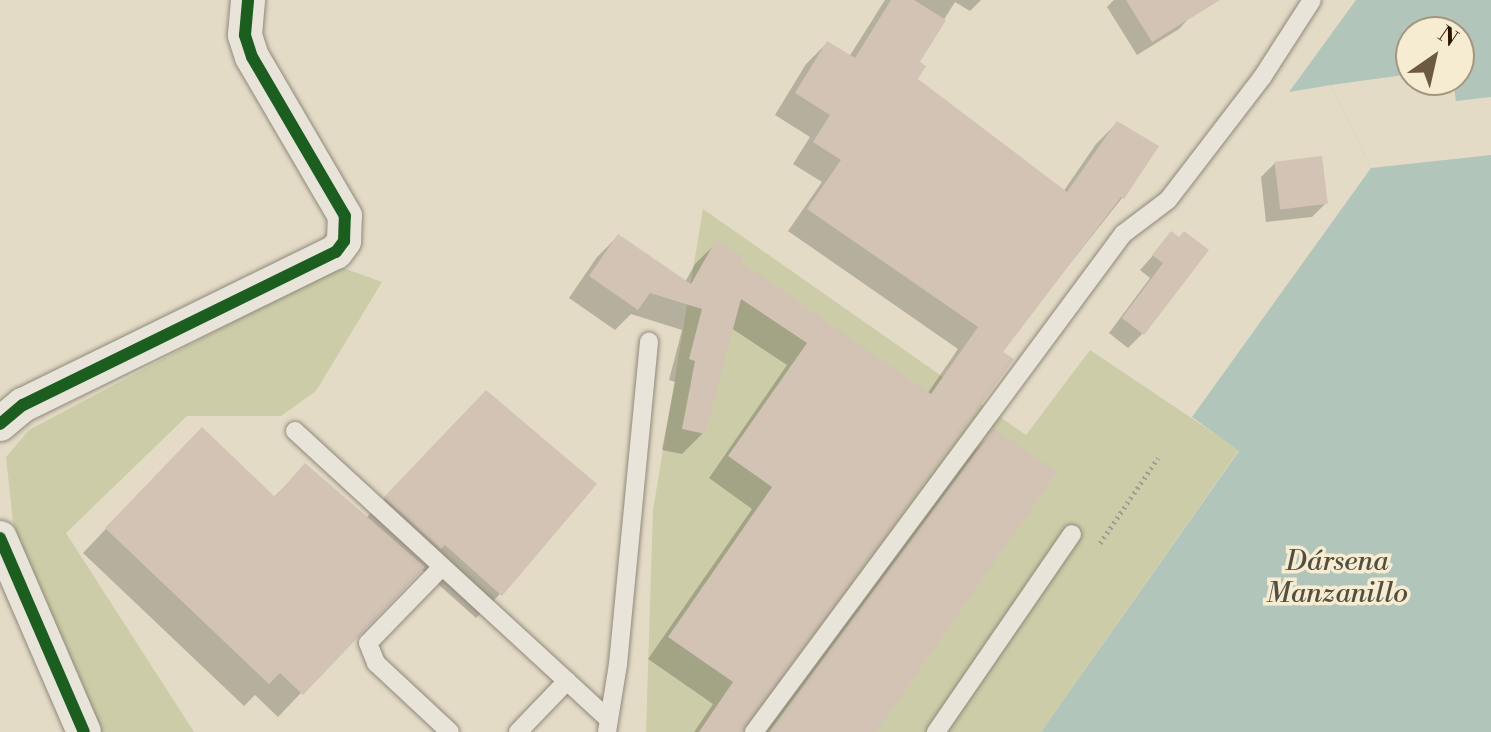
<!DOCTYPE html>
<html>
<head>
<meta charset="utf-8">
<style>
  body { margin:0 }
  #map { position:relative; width:1491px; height:732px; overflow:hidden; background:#e3dbc6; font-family:"Libre Bodoni",serif }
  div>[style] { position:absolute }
  .green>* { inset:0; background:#cccda8 }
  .water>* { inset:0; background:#b1c5bb }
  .pier>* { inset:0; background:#e3dbc6 }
  .shadow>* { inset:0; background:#0003 }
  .building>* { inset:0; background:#d2c3b5; transform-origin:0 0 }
  .path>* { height:5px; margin-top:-2.5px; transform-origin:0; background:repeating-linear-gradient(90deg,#a39e94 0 2px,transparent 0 6px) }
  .roads { filter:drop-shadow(0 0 2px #91897b) drop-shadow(0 0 2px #91897b) }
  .service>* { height:18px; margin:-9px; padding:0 9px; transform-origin:9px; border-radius:9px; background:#e9e4da }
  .minor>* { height:34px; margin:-17px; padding:0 17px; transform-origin:17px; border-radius:17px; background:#e9e4da }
  .cycleway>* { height:12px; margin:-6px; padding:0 6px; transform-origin:6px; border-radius:6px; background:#1b5e20 }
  span { translate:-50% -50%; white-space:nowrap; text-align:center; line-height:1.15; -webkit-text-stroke:7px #f5ecd2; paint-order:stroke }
  .water-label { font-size:28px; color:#534f40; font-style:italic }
  .north { position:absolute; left:1395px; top:16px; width:80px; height:80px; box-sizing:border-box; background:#f5ecd2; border:2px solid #a5967e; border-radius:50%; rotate:34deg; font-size:22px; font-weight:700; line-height:32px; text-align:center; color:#2c1400 }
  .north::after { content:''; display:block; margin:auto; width:28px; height:36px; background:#6c5a45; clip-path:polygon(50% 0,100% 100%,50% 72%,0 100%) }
</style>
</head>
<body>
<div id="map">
  <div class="green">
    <div style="clip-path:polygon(703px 209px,1026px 435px,1090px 350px,1239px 450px,1041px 732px,646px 732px,653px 510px)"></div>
    <div style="clip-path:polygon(338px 266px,382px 282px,316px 391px,281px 416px,187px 416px,66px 533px,194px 732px,83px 732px,52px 650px,13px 522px,6px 457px,29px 430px)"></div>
  </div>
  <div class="water">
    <div style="clip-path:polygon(evenodd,1356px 0,1491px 0,1491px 732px,1041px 732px,1239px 451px,1192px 417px,1371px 168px,1331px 85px,1289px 92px,1356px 0,1411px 32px,1459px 32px,1459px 80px,1411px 80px,1411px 32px)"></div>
  </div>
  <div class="pier">
    <div style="clip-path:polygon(1411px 74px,1411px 80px,1453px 80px,1456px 101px,1491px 97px,1491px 155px,1371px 168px,1331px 85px)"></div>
  </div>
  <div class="shadow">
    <div style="clip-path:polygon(885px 0,981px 0,970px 11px,955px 2px,917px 62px,915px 80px,1063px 192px,1096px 144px,1117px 123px,1122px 198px,1000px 352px,741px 732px,694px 732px,713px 704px,648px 659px,752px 509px,709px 478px,787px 365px,731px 328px,703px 433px,682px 454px,662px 450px,675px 382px,669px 380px,682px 330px,631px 314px,615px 330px,569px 298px,597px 257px,618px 236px,685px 282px,695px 264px,716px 243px,739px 263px,927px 394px,958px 349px,788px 231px,822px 182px,793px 164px,810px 137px,775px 115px,806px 64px,827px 43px,849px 57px)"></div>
    <div style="clip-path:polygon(1114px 0,1184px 0,1193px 14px,1179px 29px,1137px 55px,1107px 7px)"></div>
    <div style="clip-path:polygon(1275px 163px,1326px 203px,1312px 217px,1266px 222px,1261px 177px)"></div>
    <div style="clip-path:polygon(1172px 234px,1142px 334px,1128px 348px,1109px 333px,1150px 278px,1140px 270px)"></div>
    <div style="clip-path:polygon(462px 417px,500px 594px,476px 618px,420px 568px,278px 717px,255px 695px,244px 706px,83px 553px,178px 453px,273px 498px,305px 466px,365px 519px)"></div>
    <div style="clip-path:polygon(994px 431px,874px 732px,766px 732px,973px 452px)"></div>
  </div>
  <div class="building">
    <div style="clip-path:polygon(891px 0,914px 0,946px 20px,920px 62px,926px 66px,918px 79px,1067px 192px,1117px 121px,1159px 146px,1124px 199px,1121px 197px,1003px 352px,1014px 359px,742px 732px,699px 732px,733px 682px,668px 637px,772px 487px,728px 456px,807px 343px,741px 299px,705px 434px,682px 429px,695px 361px,689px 359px,702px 309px,650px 293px,638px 310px,589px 276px,618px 234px,691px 284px,716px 240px,744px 257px,741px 262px,931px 394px,978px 327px,807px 209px,841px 160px,813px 142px,830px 115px,795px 93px,827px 41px,855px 58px)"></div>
    <div style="clip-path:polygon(1126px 0,1220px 0,1152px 42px)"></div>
    <div style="left:1322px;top:156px;width:48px;height:48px;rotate:83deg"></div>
    <div style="clip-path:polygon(1171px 231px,1179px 237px,1184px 231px,1209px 250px,1144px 335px,1122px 318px,1163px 263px,1152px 255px)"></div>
    <div style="clip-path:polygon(486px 390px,597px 484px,502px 596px,445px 545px,441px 549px,384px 497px)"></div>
    <div style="clip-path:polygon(202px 427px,275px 497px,305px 463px,425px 567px,303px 695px,280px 673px,269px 684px,105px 528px)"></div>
    <div style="clip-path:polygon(994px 428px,1057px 472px,876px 732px,769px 732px)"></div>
  </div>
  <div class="path">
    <div style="left:1100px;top:543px;width:103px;rotate:-55.7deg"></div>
  </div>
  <div class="roads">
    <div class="service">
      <div style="left:295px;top:431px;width:425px;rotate:42.6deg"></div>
      <div style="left:442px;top:567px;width:106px;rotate:134.2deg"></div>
      <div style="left:368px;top:643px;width:22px;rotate:68deg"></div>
      <div style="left:376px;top:663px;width:101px;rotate:43deg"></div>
      <div style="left:518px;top:732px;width:71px;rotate:-46.1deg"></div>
      <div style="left:607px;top:732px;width:69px;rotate:-80.8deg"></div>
      <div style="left:618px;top:664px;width:324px;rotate:-84.5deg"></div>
      <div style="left:754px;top:732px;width:620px;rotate:-53.46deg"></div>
      <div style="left:1123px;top:234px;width:56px;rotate:-37.1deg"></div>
      <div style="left:1168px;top:200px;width:156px;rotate:-52.5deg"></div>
      <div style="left:1263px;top:76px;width:90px;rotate:-57.2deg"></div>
      <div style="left:936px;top:732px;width:240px;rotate:-55.5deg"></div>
    </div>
    <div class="minor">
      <div style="left:0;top:424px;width:30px;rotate:-40deg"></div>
      <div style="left:23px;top:405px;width:348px;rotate:-26.1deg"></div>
      <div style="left:336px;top:252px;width:14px;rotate:-54deg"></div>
      <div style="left:344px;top:241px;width:25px;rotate:-88deg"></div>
      <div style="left:345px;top:216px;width:184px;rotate:-120.3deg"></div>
      <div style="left:252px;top:57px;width:23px;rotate:-108deg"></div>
      <div style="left:245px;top:35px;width:35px;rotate:-85deg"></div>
      <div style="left:0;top:538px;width:211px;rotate:66.6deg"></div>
    </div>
  </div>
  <div class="cycleway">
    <div style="left:0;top:424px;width:30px;rotate:-40deg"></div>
    <div style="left:23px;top:405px;width:348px;rotate:-26.1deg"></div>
    <div style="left:336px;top:252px;width:14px;rotate:-54deg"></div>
    <div style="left:344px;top:241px;width:25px;rotate:-88deg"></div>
    <div style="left:345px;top:216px;width:184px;rotate:-120.3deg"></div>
    <div style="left:252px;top:57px;width:23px;rotate:-108deg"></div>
    <div style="left:245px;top:35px;width:35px;rotate:-85deg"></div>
    <div style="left:0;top:538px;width:211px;rotate:66.6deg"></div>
  </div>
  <div class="water-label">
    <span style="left:1337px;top:578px">Dársena<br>Manzanillo</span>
  </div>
  <div class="north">N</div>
</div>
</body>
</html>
